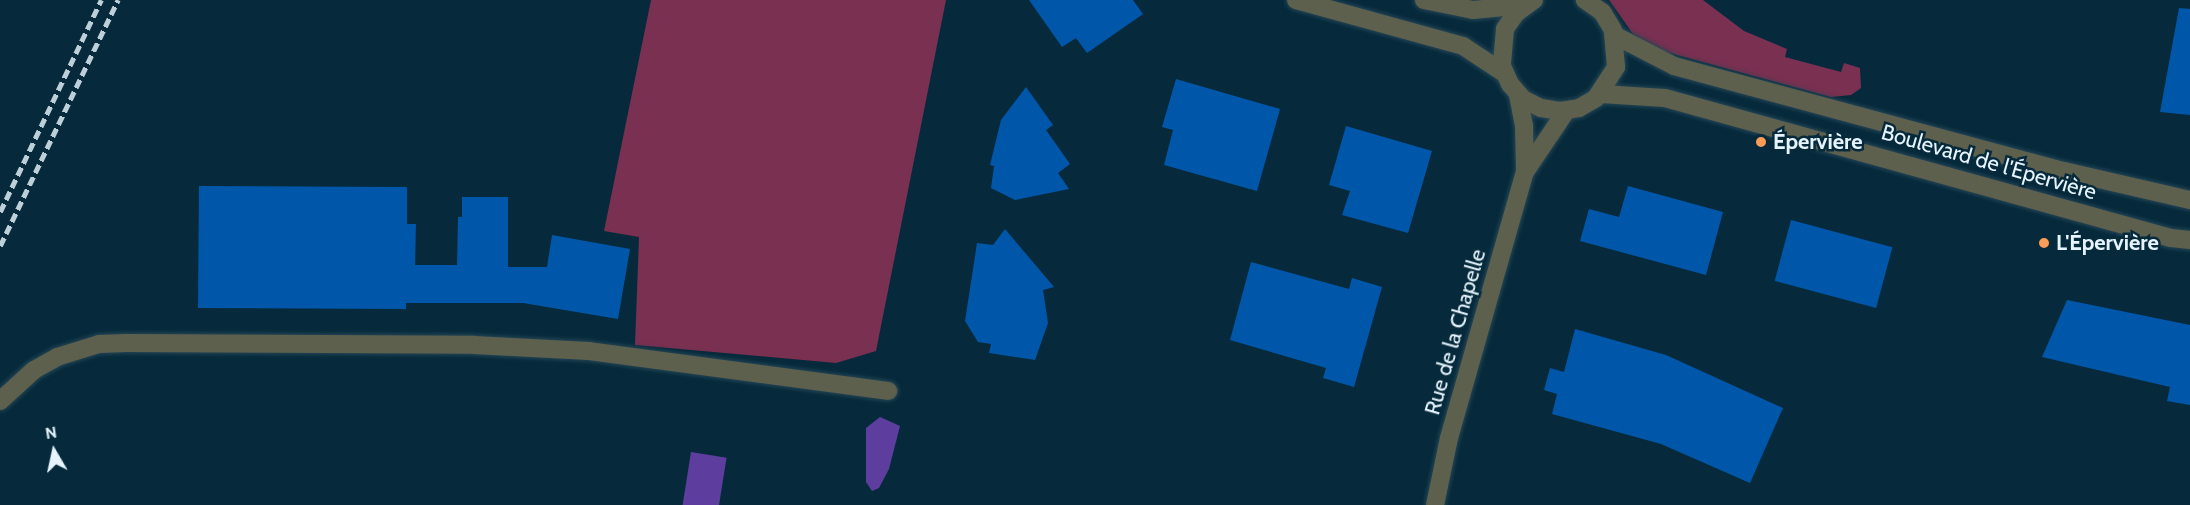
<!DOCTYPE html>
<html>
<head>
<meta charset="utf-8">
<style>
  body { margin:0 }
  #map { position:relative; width:2190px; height:505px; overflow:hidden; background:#062a3b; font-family:Cabin,sans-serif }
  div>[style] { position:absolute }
  .green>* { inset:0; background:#793051 }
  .water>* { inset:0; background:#5d3e9e; transform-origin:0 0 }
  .building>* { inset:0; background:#0057a9; transform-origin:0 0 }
  .roads { filter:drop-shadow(0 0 2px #254656) drop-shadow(0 0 2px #254656) }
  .minor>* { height:18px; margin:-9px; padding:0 9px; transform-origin:9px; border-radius:9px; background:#5e604e }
  .rail>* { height:4.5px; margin-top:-2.25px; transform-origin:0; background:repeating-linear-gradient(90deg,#bdcfd9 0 9px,transparent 0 13.5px) }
  .dots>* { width:16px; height:16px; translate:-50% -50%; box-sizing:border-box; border:3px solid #062a3b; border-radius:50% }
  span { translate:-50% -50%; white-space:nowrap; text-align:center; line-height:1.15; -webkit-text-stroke:5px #062a3b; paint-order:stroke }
  .poi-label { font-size:22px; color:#e6f4fd; font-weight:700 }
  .left { translate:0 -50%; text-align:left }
  .street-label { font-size:22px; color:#e6f4fd }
  .north { position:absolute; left:24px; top:421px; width:60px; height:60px; -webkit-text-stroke:4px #062a3b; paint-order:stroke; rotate:351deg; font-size:16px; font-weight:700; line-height:24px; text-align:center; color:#e6f4fd }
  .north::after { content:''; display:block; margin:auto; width:21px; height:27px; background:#e6f4fd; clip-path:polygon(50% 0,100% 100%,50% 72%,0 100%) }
</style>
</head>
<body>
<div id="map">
  <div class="green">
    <div style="clip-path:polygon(651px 0,946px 0,876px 351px,836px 363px,635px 345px,639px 237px,604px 231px)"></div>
    <div style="clip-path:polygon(1609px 0,1703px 0,1744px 31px,1787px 49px,1785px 57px,1841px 72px,1844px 63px,1860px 68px,1861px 88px,1851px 95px,1831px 97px,1659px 50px,1633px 34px)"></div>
  </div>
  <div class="water">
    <div style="clip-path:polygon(880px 417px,900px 426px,889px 469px,879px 488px,872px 491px,866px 482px,866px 428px)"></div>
    <div style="left:691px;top:452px;width:36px;height:54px;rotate:9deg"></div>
  </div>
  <div class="building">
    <div style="clip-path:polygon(1029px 0,1133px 0,1143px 14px,1087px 53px,1076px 38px,1062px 47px)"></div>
    <div style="clip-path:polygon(2179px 8px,2190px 9px,2190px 115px,2160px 112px)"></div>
    <div style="clip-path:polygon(1176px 79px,1280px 109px,1257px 191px,1164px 165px,1173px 130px,1162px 127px)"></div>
    <div style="clip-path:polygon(1026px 87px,1053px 125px,1046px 130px,1070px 164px,1058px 173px,1069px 189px,1015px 200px,991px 188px,994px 166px,990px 165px,1001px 120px)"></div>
    <div style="clip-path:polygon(1346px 126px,1432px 151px,1408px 233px,1342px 215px,1350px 191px,1329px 185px)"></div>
    <div style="clip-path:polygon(199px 186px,407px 187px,407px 224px,416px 224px,415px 265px,457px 265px,458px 217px,462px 217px,462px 197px,508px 197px,508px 267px,547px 267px,552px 235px,630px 249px,618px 319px,523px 303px,406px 303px,406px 309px,198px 308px)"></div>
    <div style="clip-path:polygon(1628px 186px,1723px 212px,1706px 275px,1580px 241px,1589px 209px,1619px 217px)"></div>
    <div style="left:1791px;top:220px;width:105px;height:63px;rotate:15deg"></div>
    <div style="clip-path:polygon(1005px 229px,1054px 287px,1043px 290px,1048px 323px,1035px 360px,989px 353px,991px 344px,978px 342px,965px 321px,977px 243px,993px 245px)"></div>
    <div style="clip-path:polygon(1251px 262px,1349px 289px,1352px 278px,1382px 287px,1354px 387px,1323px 378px,1326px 368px,1230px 340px)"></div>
    <div style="clip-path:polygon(2067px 300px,2190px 325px,2190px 405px,2167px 401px,2170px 387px,2042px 357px)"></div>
    <div style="clip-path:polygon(1575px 329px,1666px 355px,1783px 408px,1750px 483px,1661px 444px,1552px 414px,1557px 394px,1544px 390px,1550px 368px,1564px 372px)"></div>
  </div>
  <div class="roads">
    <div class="minor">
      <div style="left:1296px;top:0;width:173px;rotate:15.4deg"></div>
      <div style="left:1463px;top:46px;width:49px;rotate:33.4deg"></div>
      <div style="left:1424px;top:0;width:50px;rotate:11.5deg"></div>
      <div style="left:1473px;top:10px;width:52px;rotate:-5.5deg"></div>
      <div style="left:1534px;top:0;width:22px;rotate:144deg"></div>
      <div style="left:1516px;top:13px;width:19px;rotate:125deg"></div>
      <div style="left:1505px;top:29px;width:37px;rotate:95deg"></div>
      <div style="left:1502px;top:66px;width:20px;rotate:66deg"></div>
      <div style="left:1510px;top:84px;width:20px;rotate:49deg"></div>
      <div style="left:1523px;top:99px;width:20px;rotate:27deg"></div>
      <div style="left:1541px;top:108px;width:19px;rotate:9deg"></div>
      <div style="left:1560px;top:111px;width:19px;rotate:-9deg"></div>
      <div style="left:1579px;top:108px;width:20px;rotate:-30deg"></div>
      <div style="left:1596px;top:98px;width:37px;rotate:-57deg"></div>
      <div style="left:1616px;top:67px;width:37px;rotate:-95deg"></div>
      <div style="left:1613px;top:30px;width:21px;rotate:-121deg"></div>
      <div style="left:1602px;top:12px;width:21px;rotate:-145deg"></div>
      <div style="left:1616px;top:36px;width:65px;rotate:27.3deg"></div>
      <div style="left:1674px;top:66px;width:404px;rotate:15.1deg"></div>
      <div style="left:2064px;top:171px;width:129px;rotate:13deg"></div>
      <div style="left:1601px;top:94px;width:64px;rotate:3.6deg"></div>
      <div style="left:1665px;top:98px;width:525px;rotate:15.47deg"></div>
      <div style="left:2171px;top:238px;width:19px;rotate:6deg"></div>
      <div style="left:1518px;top:95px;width:31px;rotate:79deg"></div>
      <div style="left:1524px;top:125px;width:43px;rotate:88.7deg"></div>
      <div style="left:0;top:401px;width:46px;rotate:-42.4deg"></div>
      <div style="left:34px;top:370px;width:26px;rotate:-29deg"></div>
      <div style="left:57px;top:357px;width:44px;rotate:-17.2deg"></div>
      <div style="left:99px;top:344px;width:27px;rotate:-2deg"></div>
      <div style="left:126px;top:343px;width:348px;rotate:0.3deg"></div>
      <div style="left:474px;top:345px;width:115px;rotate:3deg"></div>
      <div style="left:589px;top:351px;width:302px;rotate:7.6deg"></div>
      <div style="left:1435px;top:505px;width:68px;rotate:-78.2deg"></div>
      <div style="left:1449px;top:438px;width:277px;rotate:-74.1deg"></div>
      <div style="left:1525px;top:172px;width:73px;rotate:-56.1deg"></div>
    </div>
  </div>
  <div class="rail">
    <div style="left:0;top:212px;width:235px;rotate:-64.5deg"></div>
    <div style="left:0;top:246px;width:273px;rotate:-64.4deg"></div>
  </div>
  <div class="dots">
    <div style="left:1761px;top:142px;background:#fd9c57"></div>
    <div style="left:2044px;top:243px;background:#fd9c57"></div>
  </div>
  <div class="poi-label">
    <span class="left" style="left:1773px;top:142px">Épervière</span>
    <span class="left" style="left:2056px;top:243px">L'Épervière</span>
  </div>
  <div class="street-label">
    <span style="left:1989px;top:162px;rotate:16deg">Boulevard de l'Épervière</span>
    <span style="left:1455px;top:332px;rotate:-74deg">Rue de la Chapelle</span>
  </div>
  <div class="north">N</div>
</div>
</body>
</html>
